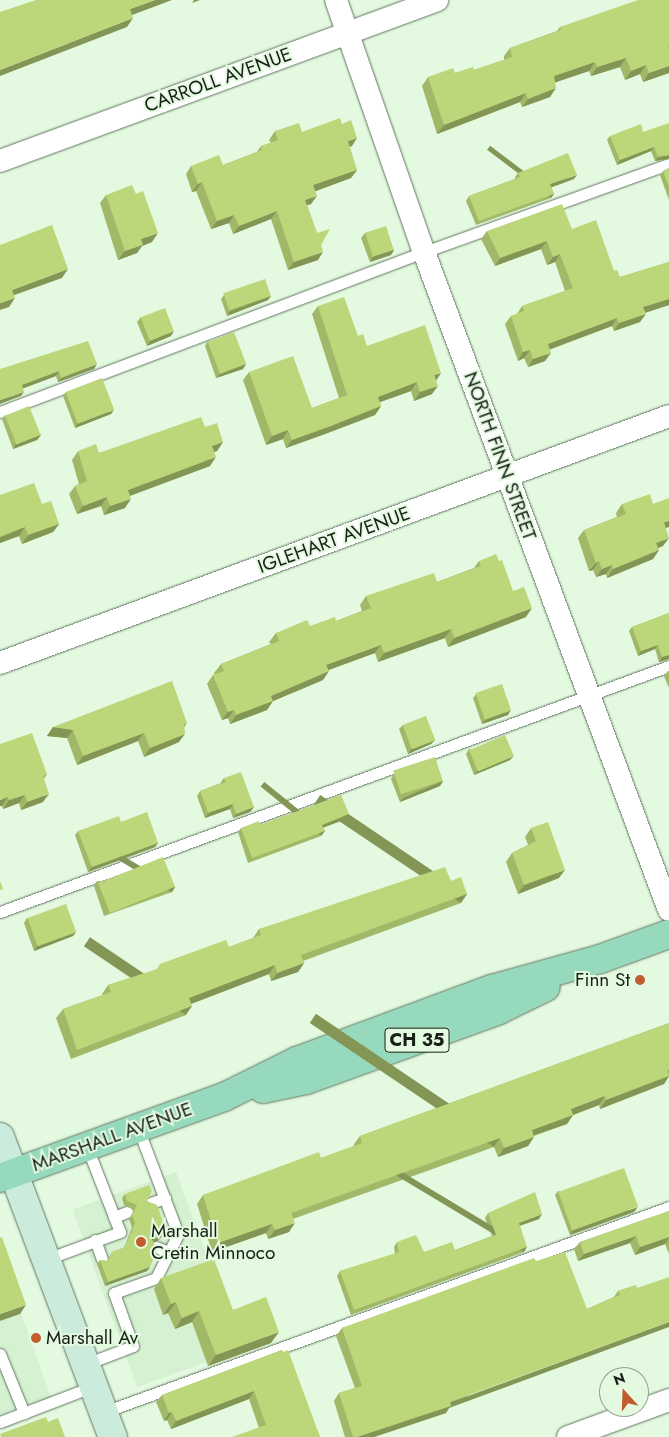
<!DOCTYPE html>
<html>
<head>
<meta charset="utf-8">
<style>
  body { margin:0 }
  #map { position:relative; width:669px; height:1437px; overflow:hidden; background:#e3f9e0; font-family:Jost,sans-serif }
  div>[style] { position:absolute }
  .built>* { inset:0; background:#d5f1d2; transform-origin:0 0 }
  .roads { filter:drop-shadow(0 0 1px #61755f) drop-shadow(0 0 1px #61755f) }
  .service>* { height:11px; margin:-5.5px; padding:0 5.5px; transform-origin:5.5px; border-radius:5.5px; background:#fff }
  .minor>* { height:22px; margin:-11px; padding:0 11px; transform-origin:11px; border-radius:11px; background:#fff }
  .secondary>* { height:28px; margin:-14px; padding:0 14px; transform-origin:14px; border-radius:14px; background:#cbecdd }
  .primary>* { height:28px; margin:-14px; padding:0 14px; transform-origin:14px; border-radius:14px; background:#97d9bc }
  .wall>* { inset:0; background:#a2b869 }
  .shaded-wall>* { inset:0; background:#849655; transform-origin:0 0 }
  .building>* { inset:0; background:#bcd67a; transform-origin:0 0 }
  .dots>* { width:14px; height:14px; translate:-50% -50%; box-sizing:border-box; border:2px solid #e3f9e0; border-radius:50% }
  span { translate:-50% -50%; white-space:nowrap; text-align:center; line-height:1.15; -webkit-text-stroke:4px #e3f9e0; paint-order:stroke }
  .shield-label span { padding:1px 4px; background:#e3f9e0; border:1px solid; border-radius:4px; -webkit-text-stroke-width:0 }
  .shield-label { font-size:18px; color:#171f16; font-weight:700 }
  .street-label { font-size:19px; color:#171f16 }
  .poi-label { font-size:19px; color:#171f16 }
  .right { translate:-100% -50%; text-align:right }
  .left { translate:0 -50%; text-align:left }
  .north { position:absolute; left:599px; top:1367px; width:50px; height:50px; box-sizing:border-box; background:#e3f9e0; border:1px solid #91a28f; border-radius:50%; rotate:340deg; font-size:14px; font-weight:700; line-height:20px; text-align:center; color:#171f16 }
  .north::after { content:''; display:block; margin:auto; width:18px; height:22px; background:#c25c2f; clip-path:polygon(50% 0,100% 100%,50% 72%,0 100%) }
</style>
</head>
<body>
<div id="map">
  <div class="built">
    <div style="left:176px;top:1172px;width:189px;height:110px;rotate:70deg"></div>
    <div style="clip-path:polygon(0 1254px,51px 1397px,0 1415px)"></div>
  </div>
  <div class="roads">
    <div class="service">
      <div style="left:0;top:412px;width:453px;rotate:-20.7deg"></div>
      <div style="left:424px;top:252px;width:260px;rotate:-19.8deg"></div>
      <div style="left:0;top:912px;width:713px;rotate:-20.19deg"></div>
      <div style="left:151px;top:1203px;width:15px;rotate:-20deg"></div>
      <div style="left:114px;top:1217px;width:14px;rotate:-21deg"></div>
      <div style="left:95px;top:1240px;width:20px;rotate:70deg"></div>
      <div style="left:156px;top:1247px;width:14px;rotate:21deg"></div>
      <div style="left:47px;top:1259px;width:78px;rotate:-20.3deg"></div>
      <div style="left:120px;top:1232px;width:91px;rotate:-111.2deg"></div>
      <div style="left:0;top:1354px;width:64px;rotate:67.9deg"></div>
      <div style="left:86px;top:1364px;width:50px;rotate:-21deg"></div>
      <div style="left:133px;top:1346px;width:56px;rotate:-109.7deg"></div>
      <div style="left:114px;top:1293px;width:45px;rotate:-19.7deg"></div>
      <div style="left:156px;top:1278px;width:49px;rotate:-63.4deg"></div>
      <div style="left:178px;top:1234px;width:113px;rotate:-110.7deg"></div>
      <div style="left:104px;top:1412px;width:601px;rotate:-19.94deg"></div>
      <div style="left:0;top:1422px;width:101px;rotate:-21deg"></div>
    </div>
    <div class="minor">
      <div style="left:336px;top:0;width:267px;rotate:70.8deg"></div>
      <div style="left:424px;top:252px;width:702px;rotate:69.58deg"></div>
      <div style="left:0;top:161px;width:466px;rotate:-20.2deg"></div>
      <div style="left:0;top:663px;width:713px;rotate:-20.26deg"></div>
      <div style="left:568px;top:1437px;width:108px;rotate:-20.1deg"></div>
    </div>
    <div class="secondary">
      <div style="left:0;top:1137px;width:321px;rotate:69.4deg"></div>
    </div>
    <div class="primary">
      <div style="left:263px;top:1089px;width:44px;rotate:-11.8deg"></div>
      <div style="left:306px;top:1080px;width:205px;rotate:-19.9deg"></div>
      <div style="left:499px;top:1010px;width:52px;rotate:-26.1deg"></div>
      <div style="left:0;top:1178px;width:238px;rotate:-19.9deg"></div>
      <div style="left:224px;top:1097px;width:81px;rotate:-26.3deg"></div>
      <div style="left:297px;top:1061px;width:208px;rotate:-20.3deg"></div>
      <div style="left:492px;top:989px;width:112px;rotate:-15.5deg"></div>
      <div style="left:600px;top:959px;width:73px;rotate:-19.9deg"></div>
    </div>
  </div>
  <div class="wall">
    <div style="clip-path:polygon(669px 0,669px 73px,643px 82px,640px 74px,625px 80px,620px 67px,591px 76px,589px 71px,555px 82px,550px 97px,522px 107px,520px 102px,437px 134px,422px 86px,428px 77px,474px 70px,504px 60px,504px 56px,510px 48px,557px 31px,560px 27px)"></div>
    <div style="clip-path:polygon(275px 131px,302px 132px,352px 146px,349px 147px,357px 170px,351px 178px,315px 191px,311px 204px,307px 205px,321px 245px,318px 260px,288px 270px,271px 219px,233px 234px,229px 223px,211px 229px,196px 191px,192px 192px,186px 174px,191px 166px,223px 165px,257px 152px,261px 146px,271px 143px,269px 140px)"></div>
    <div style="clip-path:polygon(643px 132px,669px 159px,655px 161px,651px 151px,617px 165px,607px 140px,610px 136px)"></div>
    <div style="clip-path:polygon(669px 168px,669px 200px,660px 175px,663px 171px)"></div>
    <div style="clip-path:polygon(518px 173px,574px 179px,551px 187px,554px 194px,551px 198px,476px 225px,466px 201px,469px 196px,515px 179px,515px 177px)"></div>
    <div style="clip-path:polygon(106px 195px,152px 242px,142px 246px,137px 253px,118px 260px,100px 203px)"></div>
    <div style="clip-path:polygon(572px 229px,620px 277px,669px 262px,669px 305px,645px 313px,640px 322px,614px 331px,612px 326px,549px 350px,545px 361px,528px 367px,524px 358px,518px 361px,505px 324px,511px 316px,517px 314px,522px 306px,565px 291px,555px 262px,547px 265px,541px 249px,495px 266px,481px 239px,487px 231px)"></div>
    <div style="clip-path:polygon(365px 233px,394px 250px,391px 255px,370px 262px,361px 238px)"></div>
    <div style="clip-path:polygon(224px 295px,271px 296px,268px 300px,227px 316px,221px 299px)"></div>
    <div style="clip-path:polygon(318px 306px,358px 336px,367px 346px,436px 381px,432px 394px,414px 401px,411px 391px,380px 402px,381px 406px,375px 415px,325px 434px,286px 448px,283px 439px,266px 445px,243px 380px,249px 372px,312px 408px,339px 398px,312px 314px)"></div>
    <div style="clip-path:polygon(141px 317px,171px 336px,147px 346px,137px 322px)"></div>
    <div style="clip-path:polygon(208px 341px,246px 364px,243px 369px,216px 378px,205px 346px)"></div>
    <div style="clip-path:polygon(0 369px,94px 369px,58px 382px,56px 376px,23px 388px,21px 396px)"></div>
    <div style="clip-path:polygon(66px 392px,111px 414px,75px 428px,63px 396px)"></div>
    <div style="clip-path:polygon(5px 415px,41px 435px,37px 440px,13px 449px,2px 419px)"></div>
    <div style="clip-path:polygon(205px 427px,223px 442px,217px 451px,214px 452px,210px 466px,130px 496px,125px 508px,104px 515px,101px 506px,77px 514px,69px 494px,75px 486px,79px 484px,72px 460px,78px 451px,99px 453px)"></div>
    <div style="clip-path:polygon(0 495px,42px 504px,59px 524px,53px 532px,22px 544px,19px 536px,0 543px)"></div>
    <div style="clip-path:polygon(622px 504px,653px 504px,666px 528px,663px 546px,658px 548px,659px 550px,653px 559px,607px 578px,606px 574px,596px 577px,593px 570px,589px 571px,578px 538px,584px 530px,617px 517px,616px 513px)"></div>
    <div style="clip-path:polygon(479px 561px,513px 591px,526px 617px,448px 647px,445px 638px,378px 662px,375px 653px,329px 670px,323px 680px,273px 701px,267px 710px,230px 724px,228px 718px,222px 720px,207px 684px,213px 675px,215px 674px,214px 673px,221px 664px,271px 644px,269px 642px,276px 633px,336px 621px,362px 611px,360px 605px,366px 596px,437px 582px,474px 568px)"></div>
    <div style="clip-path:polygon(669px 613px,669px 659px,659px 662px,655px 649px,638px 656px,629px 631px,632px 627px)"></div>
    <div style="clip-path:polygon(668px 671px,669px 671px,669px 688px,664px 676px)"></div>
    <div style="clip-path:polygon(476px 694px,508px 715px,482px 724px,473px 698px)"></div>
    <div style="clip-path:polygon(187px 723px,184px 728px,179px 742px,144px 757px,138px 741px,77px 765px,67px 738px,47px 736px,53px 727px)"></div>
    <div style="clip-path:polygon(403px 725px,435px 740px,431px 744px,408px 754px,399px 729px)"></div>
    <div style="clip-path:polygon(0 744px,47px 774px,44px 779px,43px 802px,21px 810px,19px 803px,3px 809px,2px 806px)"></div>
    <div style="clip-path:polygon(469px 749px,510px 760px,474px 775px,466px 754px)"></div>
    <div style="clip-path:polygon(394px 774px,443px 781px,440px 786px,400px 802px,391px 779px)"></div>
    <div style="clip-path:polygon(224px 778px,254px 807px,250px 812px,233px 818px,230px 809px,205px 818px,197px 796px,200px 791px,221px 783px,221px 782px)"></div>
    <div style="clip-path:polygon(349px 814px,346px 819px,323px 828px,325px 831px,321px 836px,248px 863px,238px 832px,241px 828px)"></div>
    <div style="clip-path:polygon(121px 822px,158px 843px,155px 847px,88px 872px,75px 835px,78px 831px)"></div>
    <div style="clip-path:polygon(531px 828px,559px 878px,518px 894px,506px 862px,512px 853px,528px 845px,525px 837px)"></div>
    <div style="clip-path:polygon(97px 881px,175px 887px,172px 892px,104px 916px,94px 886px)"></div>
    <div style="clip-path:polygon(451px 881px,467px 894px,461px 903px,303px 961px,304px 963px,298px 972px,271px 981px,269px 974px,191px 1004px,186px 1015px,71px 1059px,56px 1018px,63px 1009px,103px 995px,102px 994px,108px 985px,229px 947px,253px 938px,259px 929px)"></div>
    <div style="clip-path:polygon(27px 918px,76px 932px,73px 936px,34px 951px,24px 923px)"></div>
    <div style="clip-path:polygon(669px 1023px,669px 1076px,664px 1084px,600px 1109px,599px 1105px,573px 1115px,567px 1124px,534px 1136px,534px 1137px,528px 1146px,498px 1157px,494px 1147px,293px 1219px,289px 1232px,268px 1239px,266px 1233px,212px 1252px,197px 1204px,203px 1195px,321px 1158px,354px 1146px,354px 1144px,360px 1136px)"></div>
    <div style="clip-path:polygon(558px 1191px,634px 1212px,570px 1235px,555px 1195px)"></div>
    <div style="clip-path:polygon(125px 1194px,147px 1201px,162px 1236px,159px 1240px,154px 1242px,150px 1267px,147px 1271px,105px 1286px,97px 1264px,100px 1260px,107px 1261px,112px 1252px,124px 1248px,132px 1227px,129px 1219px,134px 1210px,124px 1205px,122px 1198px)"></div>
    <div style="clip-path:polygon(669px 1211px,669px 1254px,665px 1244px,635px 1255px,630px 1243px,578px 1261px,574px 1249px,580px 1242px)"></div>
    <div style="clip-path:polygon(488px 1213px,539px 1219px,520px 1226px,524px 1252px,351px 1315px,337px 1276px,340px 1271px,395px 1254px,394px 1247px,397px 1242px,424px 1252px,455px 1250px,492px 1236px,485px 1218px)"></div>
    <div style="clip-path:polygon(536px 1261px,587px 1309px,614px 1297px,618px 1291px,636px 1285px,449px 1408px,446px 1413px,374px 1437px,345px 1437px,334px 1401px,339px 1393px,355px 1388px,336px 1336px,342px 1328px)"></div>
    <div style="clip-path:polygon(161px 1278px,233px 1310px,271px 1343px,208px 1366px,192px 1322px,175px 1329px,168px 1313px,163px 1315px,154px 1289px)"></div>
    <div style="clip-path:polygon(282px 1350px,320px 1437px,259px 1428px,249px 1399px,171px 1429px,167px 1420px,164px 1421px,156px 1402px,162px 1395px)"></div>
  </div>
  <div class="shaded-wall">
    <div style="clip-path:polygon(155px 0,172px 0,124px 18px,130px 9px)"></div>
    <div style="clip-path:polygon(194px 0,200px 0,192px 3px)"></div>
    <div style="clip-path:polygon(133px 18px,127px 27px,0 76px,0 70px)"></div>
    <div style="clip-path:polygon(626px 58px,620px 67px,591px 76px,597px 67px)"></div>
    <div style="clip-path:polygon(595px 62px,589px 71px,548px 85px,554px 76px)"></div>
    <div style="clip-path:polygon(646px 65px,640px 74px,625px 80px,631px 71px)"></div>
    <div style="clip-path:polygon(669px 66px,669px 73px,643px 82px,649px 73px)"></div>
    <div style="clip-path:polygon(556px 88px,550px 97px,522px 107px,528px 99px)"></div>
    <div style="clip-path:polygon(526px 93px,520px 102px,437px 134px,444px 125px)"></div>
    <div style="clip-path:polygon(357px 138px,352px 146px,342px 150px,348px 141px)"></div>
    <div style="clip-path:polygon(654px 147px,651px 151px,617px 165px,620px 160px)"></div>
    <div style="clip-path:polygon(669px 155px,669px 159px,655px 161px,658px 157px)"></div>
    <div style="clip-path:polygon(357px 170px,351px 178px,308px 194px,313px 185px)"></div>
    <div style="clip-path:polygon(577px 175px,574px 179px,547px 189px,550px 184px)"></div>
    <div style="clip-path:polygon(202px 182px,196px 191px,192px 192px,198px 184px)"></div>
    <div style="left:554px;top:194px;width:5px;height:80px;rotate:127deg"></div>
    <div style="clip-path:polygon(317px 196px,311px 204px,299px 208px,305px 200px)"></div>
    <div style="clip-path:polygon(277px 211px,271px 219px,233px 234px,239px 226px)"></div>
    <div style="clip-path:polygon(234px 215px,229px 223px,211px 229px,217px 221px)"></div>
    <div style="clip-path:polygon(158px 233px,152px 242px,142px 246px,137px 253px,118px 260px,125px 251px,141px 239px)"></div>
    <div style="clip-path:polygon(547px 241px,541px 249px,495px 266px,500px 258px)"></div>
    <div style="clip-path:polygon(394px 250px,391px 255px,370px 262px,373px 257px)"></div>
    <div style="clip-path:polygon(323px 252px,318px 260px,288px 270px,294px 262px)"></div>
    <div style="clip-path:polygon(560px 254px,555px 262px,547px 265px,553px 257px)"></div>
    <div style="clip-path:polygon(68px 269px,62px 278px,6px 298px,12px 290px)"></div>
    <div style="clip-path:polygon(271px 296px,268px 300px,227px 316px,230px 311px)"></div>
    <div style="clip-path:polygon(15px 298px,9px 307px,0 310px,0 303px)"></div>
    <div style="clip-path:polygon(669px 299px,669px 305px,638px 315px,643px 307px)"></div>
    <div style="clip-path:polygon(646px 314px,640px 322px,614px 331px,619px 323px)"></div>
    <div style="clip-path:polygon(617px 318px,612px 326px,542px 352px,548px 344px)"></div>
    <div style="clip-path:polygon(174px 331px,171px 336px,147px 346px,150px 341px)"></div>
    <div style="clip-path:polygon(530px 350px,524px 358px,518px 361px,523px 352px)"></div>
    <div style="clip-path:polygon(551px 353px,545px 361px,528px 367px,533px 359px)"></div>
    <div style="clip-path:polygon(97px 364px,94px 369px,58px 382px,61px 378px)"></div>
    <div style="clip-path:polygon(246px 364px,243px 369px,216px 378px,220px 374px)"></div>
    <div style="clip-path:polygon(59px 371px,56px 376px,19px 390px,22px 385px)"></div>
    <div style="clip-path:polygon(441px 373px,436px 381px,434px 375px)"></div>
    <div style="clip-path:polygon(417px 382px,411px 391px,372px 405px,378px 397px)"></div>
    <div style="clip-path:polygon(438px 386px,432px 394px,414px 401px,420px 392px)"></div>
    <div style="clip-path:polygon(24px 392px,21px 396px,0 404px,0 400px)"></div>
    <div style="clip-path:polygon(381px 406px,375px 415px,325px 434px,286px 448px,292px 440px)"></div>
    <div style="clip-path:polygon(114px 410px,111px 414px,75px 428px,78px 423px)"></div>
    <div style="clip-path:polygon(288px 430px,283px 439px,266px 445px,272px 436px)"></div>
    <div style="clip-path:polygon(41px 435px,37px 440px,13px 449px,16px 444px)"></div>
    <div style="clip-path:polygon(223px 442px,217px 451px,206px 454px,212px 446px)"></div>
    <div style="clip-path:polygon(216px 457px,210px 466px,121px 499px,128px 490px)"></div>
    <div style="clip-path:polygon(107px 497px,101px 506px,77px 514px,83px 506px)"></div>
    <div style="clip-path:polygon(131px 499px,125px 508px,104px 515px,110px 506px)"></div>
    <div style="clip-path:polygon(669px 521px,669px 527px,658px 531px,664px 522px)"></div>
    <div style="clip-path:polygon(59px 524px,53px 532px,22px 544px,28px 535px)"></div>
    <div style="clip-path:polygon(25px 527px,19px 536px,0 543px,0 537px)"></div>
    <div style="clip-path:polygon(669px 538px,663px 546px,650px 551px,656px 543px)"></div>
    <div style="clip-path:polygon(659px 550px,653px 559px,607px 578px,613px 569px)"></div>
    <div style="clip-path:polygon(599px 561px,593px 570px,589px 571px,596px 563px)"></div>
    <div style="clip-path:polygon(612px 565px,606px 574px,596px 577px,602px 569px)"></div>
    <div style="clip-path:polygon(532px 608px,526px 617px,448px 647px,454px 638px)"></div>
    <div style="clip-path:polygon(451px 629px,445px 638px,378px 662px,384px 653px)"></div>
    <div style="clip-path:polygon(381px 645px,375px 653px,320px 673px,326px 665px)"></div>
    <div style="clip-path:polygon(658px 645px,655px 649px,638px 656px,641px 651px)"></div>
    <div style="clip-path:polygon(669px 655px,669px 659px,659px 662px,662px 657px)"></div>
    <div style="clip-path:polygon(329px 671px,323px 680px,266px 704px,273px 701px,267px 710px,230px 724px,236px 715px,271px 696px)"></div>
    <div style="clip-path:polygon(234px 710px,228px 718px,222px 720px,228px 712px)"></div>
    <div style="clip-path:polygon(511px 710px,508px 715px,482px 724px,485px 720px)"></div>
    <div style="clip-path:polygon(53px 727px,73px 730px,67px 738px,47px 736px)"></div>
    <div style="clip-path:polygon(144px 733px,138px 741px,77px 765px,83px 756px)"></div>
    <div style="clip-path:polygon(185px 734px,179px 742px,144px 757px,150px 748px)"></div>
    <div style="clip-path:polygon(435px 740px,431px 744px,408px 754px,411px 749px)"></div>
    <div style="clip-path:polygon(514px 756px,510px 760px,474px 775px,478px 770px)"></div>
    <div style="clip-path:polygon(443px 781px,440px 786px,400px 802px,403px 798px)"></div>
    <div style="clip-path:polygon(49px 794px,43px 802px,21px 810px,27px 802px)"></div>
    <div style="clip-path:polygon(25px 795px,19px 803px,3px 809px,9px 800px)"></div>
    <div style="clip-path:polygon(8px 797px,2px 806px,0 806px,0 800px)"></div>
    <div style="clip-path:polygon(233px 804px,230px 809px,205px 818px,208px 813px)"></div>
    <div style="clip-path:polygon(254px 807px,250px 812px,233px 818px,236px 814px)"></div>
    <div style="clip-path:polygon(349px 814px,346px 819px,319px 829px,322px 825px)"></div>
    <div style="left:325px;top:831px;width:6px;height:78px;rotate:129deg"></div>
    <div style="clip-path:polygon(158px 843px,155px 847px,88px 872px,92px 867px)"></div>
    <div style="clip-path:polygon(565px 870px,559px 878px,518px 894px,524px 885px)"></div>
    <div style="left:175px;top:887px;width:6px;height:72px;rotate:121deg"></div>
    <div style="left:467px;top:894px;width:11px;height:177px;rotate:124deg"></div>
    <div style="clip-path:polygon(76px 932px,73px 936px,34px 951px,37px 946px)"></div>
    <div style="clip-path:polygon(304px 963px,298px 972px,271px 981px,277px 973px)"></div>
    <div style="clip-path:polygon(275px 965px,269px 974px,183px 1007px,189px 998px)"></div>
    <div style="left:192px;top:1006px;width:11px;height:123px;rotate:124deg"></div>
    <div style="clip-path:polygon(668px 1070px,669px 1070px,669px 1076px,664px 1084px,600px 1109px,606px 1100px)"></div>
    <div style="clip-path:polygon(605px 1096px,599px 1105px,565px 1118px,571px 1109px)"></div>
    <div style="clip-path:polygon(573px 1115px,567px 1124px,525px 1138px,532px 1130px)"></div>
    <div style="clip-path:polygon(534px 1137px,528px 1146px,498px 1157px,504px 1148px)"></div>
    <div style="left:500px;top:1138px;width:11px;height:222px;rotate:124deg"></div>
    <div style="clip-path:polygon(638px 1207px,634px 1212px,570px 1235px,573px 1230px)"></div>
    <div style="clip-path:polygon(542px 1214px,539px 1219px,515px 1227px,519px 1223px)"></div>
    <div style="clip-path:polygon(295px 1223px,289px 1232px,268px 1239px,275px 1230px)"></div>
    <div style="clip-path:polygon(272px 1224px,266px 1233px,212px 1252px,218px 1243px)"></div>
    <div style="clip-path:polygon(162px 1236px,159px 1240px,149px 1244px,152px 1239px)"></div>
    <div style="clip-path:polygon(636px 1236px,630px 1243px,578px 1261px,584px 1254px)"></div>
    <div style="clip-path:polygon(669px 1237px,669px 1238px,665px 1244px,635px 1255px,640px 1247px)"></div>
    <div style="left:527px;top:1247px;width:6px;height:184px;rotate:121deg"></div>
    <div style="clip-path:polygon(150px 1267px,147px 1271px,105px 1286px,108px 1282px)"></div>
    <div style="clip-path:polygon(176px 1302px,168px 1313px,163px 1315px,171px 1304px)"></div>
    <div style="clip-path:polygon(26px 1305px,20px 1314px,0 1321px,0 1314px)"></div>
    <div style="clip-path:polygon(199px 1311px,192px 1322px,175px 1329px,182px 1318px)"></div>
    <div style="clip-path:polygon(669px 1322px,669px 1327px,449px 1408px,446px 1413px,374px 1437px,357px 1437px)"></div>
    <div style="clip-path:polygon(279px 1332px,271px 1343px,208px 1366px,216px 1355px)"></div>
    <div style="clip-path:polygon(254px 1391px,249px 1399px,171px 1429px,176px 1421px)"></div>
    <div style="clip-path:polygon(172px 1412px,167px 1420px,164px 1421px,169px 1413px)"></div>
  </div>
  <div class="building">
    <div style="clip-path:polygon(36px 0,155px 0,130px 9px,133px 18px,0 70px,0 12px)"></div>
    <div style="clip-path:polygon(638px 0,669px 0,669px 45px,668px 46px,669px 48px,669px 66px,649px 73px,646px 65px,631px 71px,626px 58px,597px 67px,595px 62px,554px 76px,556px 88px,528px 99px,526px 93px,444px 125px,428px 77px,453px 68px,455px 73px,473px 67px,474px 70px,512px 57px,510px 48px,561px 30px,560px 27px)"></div>
    <div style="clip-path:polygon(340px 118px,342px 124px,351px 120px,357px 138px,348px 141px,357px 170px,313px 185px,317px 196px,305px 200px,317px 233px,330px 229px,321px 245px,323px 252px,294px 262px,277px 211px,239px 226px,234px 215px,217px 221px,202px 182px,198px 184px,191px 166px,219px 155px,223px 165px,262px 150px,261px 146px,278px 140px,275px 131px,299px 123px,302px 132px)"></div>
    <div style="clip-path:polygon(669px 123px,669px 155px,658px 157px,654px 147px,620px 160px,610px 136px,641px 124px,643px 132px)"></div>
    <div style="clip-path:polygon(568px 153px,577px 175px,550px 184px,554px 194px,479px 221px,469px 196px,520px 177px,518px 173px)"></div>
    <div style="clip-path:polygon(669px 168px,669px 187px,663px 171px)"></div>
    <div style="clip-path:polygon(132px 185px,136px 194px,143px 191px,158px 233px,141px 239px,143px 245px,125px 251px,106px 195px)"></div>
    <div style="clip-path:polygon(562px 204px,572px 229px,596px 220px,614px 271px,617px 270px,620px 277px,669px 262px,669px 299px,643px 307px,646px 314px,619px 323px,617px 318px,548px 344px,551px 353px,533px 359px,530px 350px,523px 352px,511px 316px,524px 311px,522px 306px,573px 288px,560px 254px,553px 257px,547px 241px,500px 258px,487px 231px)"></div>
    <div style="clip-path:polygon(52px 225px,68px 269px,12px 290px,15px 298px,0 303px,0 245px)"></div>
    <div style="left:386px;top:226px;width:25px;height:22px;rotate:72deg"></div>
    <div style="left:265px;top:279px;width:18px;height:44px;rotate:71deg"></div>
    <div style="clip-path:polygon(344px 297px,358px 336px,363px 334px,367px 346px,425px 325px,441px 373px,434px 375px,438px 386px,420px 392px,417px 382px,378px 397px,381px 406px,331px 426px,292px 440px,288px 430px,272px 436px,249px 372px,293px 356px,312px 408px,347px 395px,318px 306px)"></div>
    <div style="left:165px;top:308px;width:25px;height:26px;rotate:69deg"></div>
    <div style="left:234px;top:332px;width:34px;height:28px;rotate:69deg"></div>
    <div style="clip-path:polygon(88px 341px,97px 364px,61px 378px,59px 371px,22px 385px,24px 392px,0 400px,0 369px)"></div>
    <div style="left:102px;top:378px;width:34px;height:39px;rotate:69deg"></div>
    <div style="left:29px;top:406px;width:31px;height:26px;rotate:68deg"></div>
    <div style="clip-path:polygon(201px 417px,205px 427px,217px 423px,223px 442px,212px 446px,216px 457px,128px 490px,131px 499px,110px 506px,107px 497px,83px 506px,75px 486px,87px 481px,78px 451px,96px 444px,99px 453px)"></div>
    <div style="clip-path:polygon(34px 483px,42px 504px,51px 501px,59px 524px,28px 535px,25px 527px,0 537px,0 495px)"></div>
    <div style="clip-path:polygon(650px 494px,653px 504px,669px 498px,669px 521px,664px 522px,669px 538px,656px 543px,659px 550px,613px 569px,612px 565px,602px 569px,599px 561px,596px 563px,584px 530px,626px 514px,622px 504px)"></div>
    <div style="clip-path:polygon(496px 554px,499px 561px,502px 560px,513px 591px,524px 587px,532px 608px,454px 638px,451px 629px,384px 653px,381px 645px,326px 665px,329px 671px,271px 696px,273px 701px,236px 715px,234px 710px,228px 712px,213px 675px,224px 671px,221px 664px,279px 641px,276px 633px,307px 620px,310px 626px,335px 617px,336px 621px,371px 608px,366px 596px,434px 573px,437px 582px,481px 566px,479px 561px)"></div>
    <div style="clip-path:polygon(669px 613px,669px 655px,662px 657px,658px 645px,641px 651px,632px 627px)"></div>
    <div style="clip-path:polygon(172px 681px,187px 723px,184px 724px,185px 734px,150px 748px,144px 733px,83px 756px,73px 730px,53px 727px)"></div>
    <div style="left:502px;top:684px;width:28px;height:28px;rotate:71deg"></div>
    <div style="left:426px;top:716px;width:26px;height:25px;rotate:69deg"></div>
    <div style="clip-path:polygon(32px 733px,47px 774px,43px 776px,49px 794px,27px 802px,25px 795px,9px 800px,8px 797px,0 800px,0 744px)"></div>
    <div style="left:505px;top:735px;width:23px;height:39px;rotate:67deg"></div>
    <div style="left:435px;top:757px;width:25px;height:44px;rotate:72deg"></div>
    <div style="clip-path:polygon(241px 772px,254px 807px,236px 814px,233px 804px,208px 813px,200px 791px,226px 782px,224px 778px)"></div>
    <div style="clip-path:polygon(341px 795px,349px 814px,322px 825px,325px 831px,252px 858px,241px 828px,259px 821px,260px 825px)"></div>
    <div style="clip-path:polygon(147px 812px,158px 843px,92px 867px,78px 831px,119px 816px,121px 822px)"></div>
    <div style="clip-path:polygon(548px 822px,565px 870px,524px 885px,512px 853px,536px 841px,531px 828px)"></div>
    <div style="left:163px;top:857px;width:32px;height:70px;rotate:68deg"></div>
    <div style="clip-path:polygon(445px 867px,451px 881px,461px 877px,467px 894px,301px 955px,304px 963px,277px 973px,275px 965px,189px 998px,192px 1006px,77px 1050px,63px 1009px,111px 992px,108px 985px,157px 969px,160px 964px,226px 940px,229px 947px,261px 935px,259px 929px)"></div>
    <div style="clip-path:polygon(0 881px,3px 889px,0 890px)"></div>
    <div style="left:66px;top:904px;width:30px;height:41px;rotate:70deg"></div>
    <div style="clip-path:polygon(669px 1023px,669px 1070px,668px 1070px,669px 1076px,606px 1100px,605px 1096px,571px 1109px,573px 1115px,532px 1130px,534px 1137px,504px 1148px,500px 1138px,291px 1213px,295px 1223px,275px 1230px,272px 1224px,218px 1243px,203px 1195px,319px 1152px,321px 1158px,362px 1143px,360px 1136px)"></div>
    <div style="left:624px;top:1168px;width:41px;height:70px;rotate:70deg"></div>
    <div style="clip-path:polygon(149px 1185px,152px 1191px,147px 1201px,157px 1205px,165px 1228px,162px 1236px,152px 1239px,157px 1250px,150px 1267px,108px 1282px,100px 1260px,108px 1261px,112px 1252px,125px 1247px,135px 1223px,132px 1215px,137px 1205px,127px 1201px,125px 1194px)"></div>
    <div style="clip-path:polygon(535px 1192px,542px 1214px,519px 1223px,527px 1247px,354px 1310px,340px 1271px,399px 1252px,397px 1242px,416px 1235px,424px 1252px,452px 1242px,455px 1250px,496px 1235px,488px 1213px)"></div>
    <div style="clip-path:polygon(669px 1211px,669px 1237px,640px 1247px,636px 1236px,584px 1254px,580px 1242px)"></div>
    <div style="clip-path:polygon(2px 1237px,26px 1305px,0 1314px,0 1238px)"></div>
    <div style="clip-path:polygon(565px 1252px,587px 1309px,620px 1295px,618px 1291px,636px 1285px,637px 1288px,669px 1277px,669px 1322px,450px 1402px,451px 1406px,357px 1437px,353px 1437px,339px 1393px,362px 1386px,342px 1328px,534px 1258px,536px 1261px)"></div>
    <div style="clip-path:polygon(214px 1259px,233px 1310px,266px 1297px,279px 1332px,216px 1355px,199px 1311px,182px 1318px,176px 1302px,171px 1304px,161px 1278px)"></div>
    <div style="clip-path:polygon(282px 1350px,283px 1352px,288px 1350px,320px 1437px,232px 1437px,266px 1425px,254px 1391px,176px 1421px,172px 1412px,169px 1413px,162px 1395px)"></div>
    <div style="clip-path:polygon(46px 1417px,48px 1422px,58px 1418px,65px 1437px,1px 1437px,0 1434px)"></div>
  </div>
  <div class="dots">
    <div style="left:640px;top:980px;background:#c25c2f"></div>
    <div style="left:141px;top:1242px;background:#c25c2f"></div>
    <div style="left:36px;top:1338px;background:#c25c2f"></div>
  </div>
  <div class="shield-label">
    <span style="left:417px;top:1040px">CH 35</span>
  </div>
  <div class="street-label">
    <span style="left:218px;top:80px;rotate:-20deg">CARROLL AVENUE</span>
    <span style="left:500px;top:456px;rotate:70deg">NORTH FINN STREET</span>
    <span style="left:334px;top:540px;rotate:-20deg">IGLEHART AVENUE</span>
    <span style="left:112px;top:1137px;rotate:-20deg">MARSHALL AVENUE</span>
  </div>
  <div class="poi-label">
    <span class="right" style="left:630px;top:980px">Finn St</span>
    <span class="left" style="left:151px;top:1242px">Marshall<br>Cretin Minnoco</span>
    <span class="left" style="left:46px;top:1338px">Marshall Av</span>
  </div>
  <div class="north">N</div>
</div>
</body>
</html>
